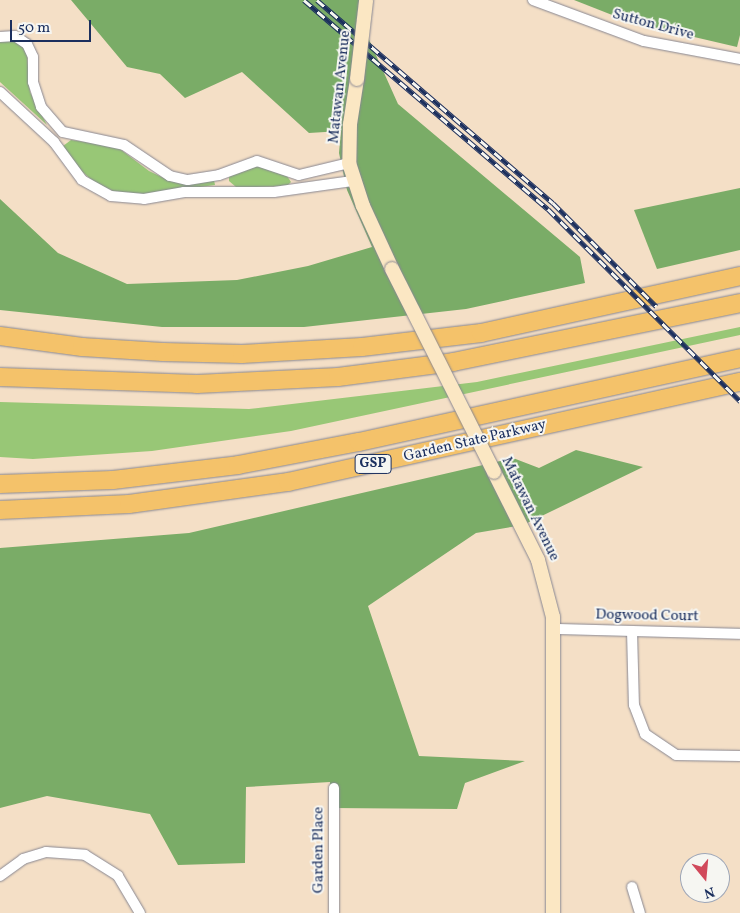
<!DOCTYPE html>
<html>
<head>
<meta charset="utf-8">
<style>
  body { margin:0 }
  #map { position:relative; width:740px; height:913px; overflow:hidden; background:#f4dfc6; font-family:Vollkorn,serif }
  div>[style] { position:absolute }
  .green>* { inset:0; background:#98c776 }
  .forest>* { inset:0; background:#7aac67 }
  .roads { filter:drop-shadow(0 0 1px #888792) drop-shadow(0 0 1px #888792) }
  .street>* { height:10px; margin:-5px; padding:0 5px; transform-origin:5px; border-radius:5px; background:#fff }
  .secondary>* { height:14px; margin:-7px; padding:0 7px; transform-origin:7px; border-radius:7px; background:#fbe7c3 }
  .highway>* { height:18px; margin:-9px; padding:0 9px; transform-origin:9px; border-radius:9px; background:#f4c26a }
  .rail>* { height:5px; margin-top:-2.5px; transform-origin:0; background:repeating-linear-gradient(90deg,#f6f6f2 0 9px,#1b2f5e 0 18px); box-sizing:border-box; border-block:1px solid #1b2f5e }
  .bridges { filter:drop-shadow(0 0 1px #888792) drop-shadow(0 0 1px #888792) }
  .secondary-bridge>* { height:14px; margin:-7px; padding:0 7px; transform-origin:7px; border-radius:7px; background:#fbe7c3 }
  span { translate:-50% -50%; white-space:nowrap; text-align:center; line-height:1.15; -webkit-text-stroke:4px #f6f6f2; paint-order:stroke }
  .shield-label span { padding:1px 4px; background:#f6f6f2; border:1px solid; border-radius:4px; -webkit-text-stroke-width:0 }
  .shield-label { font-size:14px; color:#1b2f5e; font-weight:700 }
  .street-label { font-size:15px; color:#1b2f5e }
  .north { position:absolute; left:680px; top:853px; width:50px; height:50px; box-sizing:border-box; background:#f6f6f2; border:1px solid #9ea6b7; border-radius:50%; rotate:163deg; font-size:14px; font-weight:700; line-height:20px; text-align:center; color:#1b2f5e }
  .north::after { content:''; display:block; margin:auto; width:18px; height:22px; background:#d1495b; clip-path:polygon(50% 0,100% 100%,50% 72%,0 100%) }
  .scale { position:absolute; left:10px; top:20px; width:81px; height:22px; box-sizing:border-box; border:2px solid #1b2f5e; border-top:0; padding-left:6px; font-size:15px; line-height:18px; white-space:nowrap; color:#1b2f5e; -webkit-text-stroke:4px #f6f6f2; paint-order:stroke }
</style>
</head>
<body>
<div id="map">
  <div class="green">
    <div style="clip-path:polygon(6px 38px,21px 42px,27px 55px,30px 92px,47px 125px,0 82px,0 41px)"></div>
    <div style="clip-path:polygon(71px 140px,116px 146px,149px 171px,168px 180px,214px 180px,215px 185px,142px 195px,115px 192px,94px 182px,79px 169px,63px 146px)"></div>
    <div style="clip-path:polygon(256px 165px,287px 176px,291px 182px,287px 186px,256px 187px,236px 187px,229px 181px,229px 176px)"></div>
    <div style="clip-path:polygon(740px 327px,740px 335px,291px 431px,152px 451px,33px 459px,0 457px,0 402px,249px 409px,477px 382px)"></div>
  </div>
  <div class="forest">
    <div style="clip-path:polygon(71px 0,371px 0,367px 35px,398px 104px,580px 257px,585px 283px,466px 309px,304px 327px,162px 327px,0 310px,0 199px,58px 253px,127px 284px,237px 280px,308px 266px,372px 247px,347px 190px,339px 153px,341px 131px,309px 133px,242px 72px,185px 98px,160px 74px,127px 67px)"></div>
    <div style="clip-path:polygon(574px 0,740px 0,740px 35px,737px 47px,630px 22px)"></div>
    <div style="clip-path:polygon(740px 188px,740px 250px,657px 269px,634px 210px)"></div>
    <div style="clip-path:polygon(576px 450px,643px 467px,523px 525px,476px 533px,368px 606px,419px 756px,525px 761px,465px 783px,457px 809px,332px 808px,330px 782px,246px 787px,245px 863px,178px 865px,150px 814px,47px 796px,0 808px,0 548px,189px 533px,513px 458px,539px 468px)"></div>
  </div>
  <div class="roads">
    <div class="street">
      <div style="left:533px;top:0;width:118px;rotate:20.3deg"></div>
      <div style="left:644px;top:41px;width:98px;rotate:10.6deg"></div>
      <div style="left:0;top:37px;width:15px;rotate:-4deg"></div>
      <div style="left:15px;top:36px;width:14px;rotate:34deg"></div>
      <div style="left:27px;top:44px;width:14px;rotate:65deg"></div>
      <div style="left:33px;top:57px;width:25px;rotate:90deg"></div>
      <div style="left:33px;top:82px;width:26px;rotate:72deg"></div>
      <div style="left:41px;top:107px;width:33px;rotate:49deg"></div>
      <div style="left:63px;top:132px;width:62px;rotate:12deg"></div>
      <div style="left:124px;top:145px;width:55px;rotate:34deg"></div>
      <div style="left:170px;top:176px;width:18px;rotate:13deg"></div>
      <div style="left:188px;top:180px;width:31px;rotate:-9deg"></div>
      <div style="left:219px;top:175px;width:40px;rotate:-20.2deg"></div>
      <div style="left:257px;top:161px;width:44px;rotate:18.4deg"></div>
      <div style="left:299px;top:175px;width:51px;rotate:-13.5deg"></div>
      <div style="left:0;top:92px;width:74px;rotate:42.8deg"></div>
      <div style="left:54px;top:142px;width:47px;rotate:53.6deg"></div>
      <div style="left:82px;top:180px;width:33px;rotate:29deg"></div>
      <div style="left:111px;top:196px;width:33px;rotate:5deg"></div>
      <div style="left:144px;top:199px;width:41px;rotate:-9.9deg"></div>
      <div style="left:184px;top:192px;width:90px"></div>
      <div style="left:274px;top:192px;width:79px;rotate:-8deg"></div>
      <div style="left:554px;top:629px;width:186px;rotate:1.5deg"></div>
      <div style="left:632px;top:631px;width:74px;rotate:88.5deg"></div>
      <div style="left:634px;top:705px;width:31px;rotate:69deg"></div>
      <div style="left:645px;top:734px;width:37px;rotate:34deg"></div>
      <div style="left:676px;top:755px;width:64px;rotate:0.9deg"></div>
      <div style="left:0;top:876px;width:29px;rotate:-36deg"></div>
      <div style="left:23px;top:859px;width:24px;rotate:-17deg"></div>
      <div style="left:46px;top:852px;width:39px;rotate:4deg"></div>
      <div style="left:85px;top:855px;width:39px;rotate:32deg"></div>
      <div style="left:118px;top:876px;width:43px;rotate:59.3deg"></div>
      <div style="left:632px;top:887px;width:27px;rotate:73deg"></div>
      <div style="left:334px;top:913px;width:125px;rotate:-90deg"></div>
    </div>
    <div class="secondary">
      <div style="left:357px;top:79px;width:46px;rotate:98.8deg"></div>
      <div style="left:350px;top:124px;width:39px;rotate:91deg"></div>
      <div style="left:349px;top:163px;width:45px;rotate:72deg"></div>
      <div style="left:363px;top:206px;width:69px;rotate:65.3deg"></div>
      <div style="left:494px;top:472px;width:98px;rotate:63.4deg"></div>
      <div style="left:538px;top:560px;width:59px;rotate:75.3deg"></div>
      <div style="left:553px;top:617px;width:296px;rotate:90deg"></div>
    </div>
    <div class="highway">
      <div style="left:0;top:336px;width:83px;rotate:7.6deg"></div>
      <div style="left:82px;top:347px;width:81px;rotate:3.5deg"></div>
      <div style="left:163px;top:352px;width:79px;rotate:1.5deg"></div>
      <div style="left:242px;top:354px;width:120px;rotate:-3.3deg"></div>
      <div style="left:362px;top:347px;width:120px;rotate:-6.7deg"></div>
      <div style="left:481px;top:333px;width:265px;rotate:-12.4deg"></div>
      <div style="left:0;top:377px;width:197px;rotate:2deg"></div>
      <div style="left:197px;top:384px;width:141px;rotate:-2.8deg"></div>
      <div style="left:338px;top:377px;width:116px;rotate:-7.4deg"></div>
      <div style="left:453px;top:362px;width:293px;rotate:-11.6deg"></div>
      <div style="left:0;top:484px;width:113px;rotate:-2deg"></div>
      <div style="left:113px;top:480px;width:126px;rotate:-6.8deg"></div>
      <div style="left:238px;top:465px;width:123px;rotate:-10.8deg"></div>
      <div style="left:359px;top:442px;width:390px;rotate:-12.4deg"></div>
      <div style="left:0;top:510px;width:129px;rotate:-2.7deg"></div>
      <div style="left:129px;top:504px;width:161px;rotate:-7.9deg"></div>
      <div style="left:288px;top:482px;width:463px;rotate:-12.5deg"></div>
    </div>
  </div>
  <div class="rail">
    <div style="left:304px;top:0;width:321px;rotate:40.6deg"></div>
    <div style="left:548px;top:209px;width:272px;rotate:45deg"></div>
    <div style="left:317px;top:0;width:311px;rotate:40.7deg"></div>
    <div style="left:553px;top:203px;width:146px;rotate:45deg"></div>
  </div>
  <div class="bridges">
    <div class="secondary-bridge">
      <div style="left:357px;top:79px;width:79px;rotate:-83.4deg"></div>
      <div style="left:392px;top:269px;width:227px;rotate:63.3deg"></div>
    </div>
  </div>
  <div class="shield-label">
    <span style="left:373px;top:464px">GSP</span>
  </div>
  <div class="street-label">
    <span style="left:653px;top:25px;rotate:15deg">Sutton Drive</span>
    <span style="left:340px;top:87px;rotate:-84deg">Matawan Avenue</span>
    <span style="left:475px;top:441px;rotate:-13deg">Garden State Parkway</span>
    <span style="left:530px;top:509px;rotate:64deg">Matawan Avenue</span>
    <span style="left:647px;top:616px;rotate:1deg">Dogwood Court</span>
    <span style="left:319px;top:850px;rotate:-90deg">Garden Place</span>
  </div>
  <div class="north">N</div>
  <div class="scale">50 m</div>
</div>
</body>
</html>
